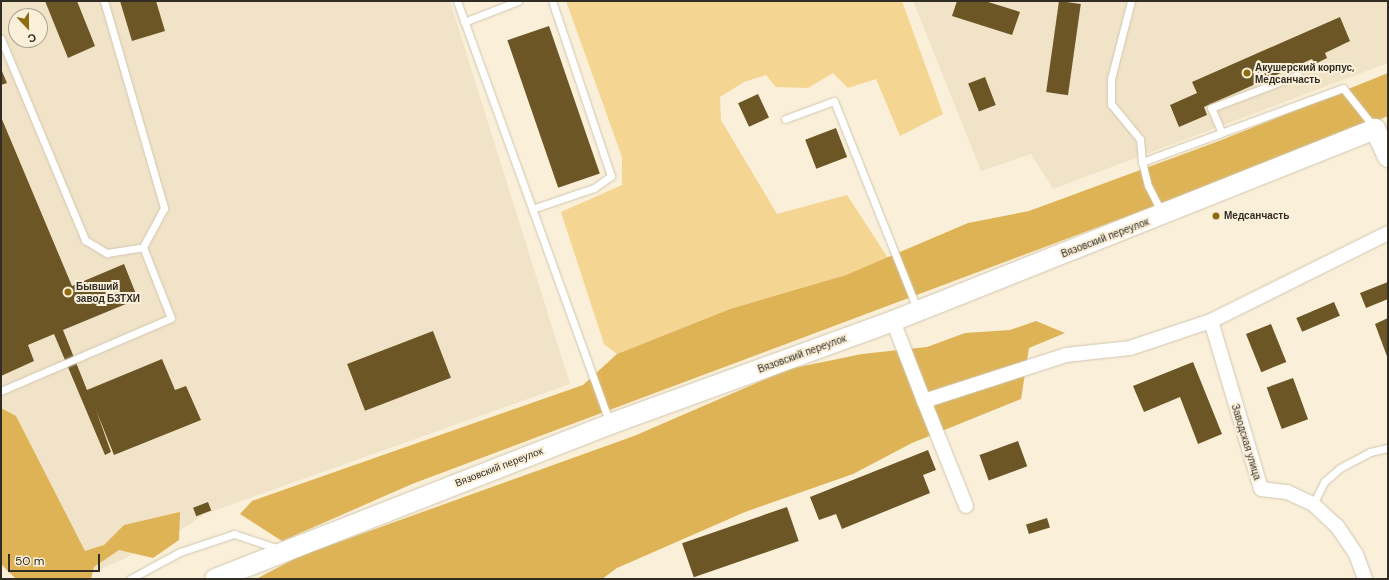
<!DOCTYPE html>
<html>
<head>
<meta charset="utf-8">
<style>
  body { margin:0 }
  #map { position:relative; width:1389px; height:580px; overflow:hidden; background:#faefd9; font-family:"DM Sans",sans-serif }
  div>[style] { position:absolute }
  .built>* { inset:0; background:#f1e3c7 }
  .green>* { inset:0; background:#f5d592 }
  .forest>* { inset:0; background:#ddb356 }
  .building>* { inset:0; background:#6c5625; transform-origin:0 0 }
  .roads { filter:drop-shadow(0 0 1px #d0c6b0) drop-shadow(0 0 1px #d0c6b0) }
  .lane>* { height:7px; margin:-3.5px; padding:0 3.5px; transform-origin:3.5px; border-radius:3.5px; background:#fff }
  .street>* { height:14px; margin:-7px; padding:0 7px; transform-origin:7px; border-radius:7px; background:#fff }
  .secondary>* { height:20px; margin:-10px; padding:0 10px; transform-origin:10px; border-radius:10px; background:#fff }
  .dots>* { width:11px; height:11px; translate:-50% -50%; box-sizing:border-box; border:2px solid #faefd9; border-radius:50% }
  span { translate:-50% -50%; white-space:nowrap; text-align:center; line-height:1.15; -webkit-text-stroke:4px #faefd9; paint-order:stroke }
  .poi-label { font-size:10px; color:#312d25; font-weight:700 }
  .left { translate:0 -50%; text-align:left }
  .street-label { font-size:10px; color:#312d25 }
  .frame { position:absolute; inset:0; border:2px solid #312d25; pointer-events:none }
  .north { position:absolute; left:8px; top:8px; width:40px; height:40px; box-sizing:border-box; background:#faefd9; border:1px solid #aaa191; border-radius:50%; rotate:158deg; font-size:11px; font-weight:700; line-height:16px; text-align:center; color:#312d25 }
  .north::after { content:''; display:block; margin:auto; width:14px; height:18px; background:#8e6b0e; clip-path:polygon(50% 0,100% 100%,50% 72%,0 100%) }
  .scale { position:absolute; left:8px; top:554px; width:92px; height:18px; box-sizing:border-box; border:2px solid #312d25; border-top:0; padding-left:5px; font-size:12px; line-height:14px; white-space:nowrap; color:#312d25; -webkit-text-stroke:3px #faefd9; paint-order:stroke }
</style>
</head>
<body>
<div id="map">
  <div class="built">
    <div style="clip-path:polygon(evenodd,1px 1px,450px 1px,570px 384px,205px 514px,170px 537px,80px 579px,1px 559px,1px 1px,16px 16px,40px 16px,40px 40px,16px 40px,16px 16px)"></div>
    <div style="clip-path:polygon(913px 1px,1388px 1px,1388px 63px,1053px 189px,1031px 154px,981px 171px)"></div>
  </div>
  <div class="green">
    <div style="clip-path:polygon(566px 1px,902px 1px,943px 114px,900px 136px,876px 79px,848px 88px,833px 73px,808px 88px,776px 87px,766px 75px,744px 82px,720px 97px,721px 120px,777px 214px,847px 195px,888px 258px,846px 275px,730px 309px,617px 354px,604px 344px,561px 212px,622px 185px,622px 157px)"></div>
  </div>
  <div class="forest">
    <div style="clip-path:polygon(1388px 73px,1388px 116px,1336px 138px,412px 484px,282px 541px,240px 514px,252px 501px,583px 385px,617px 354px,730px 309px,846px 275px,968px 223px,1029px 211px,1219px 141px)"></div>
    <div style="clip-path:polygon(1036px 321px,1065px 333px,1029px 348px,1021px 399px,912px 443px,853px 474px,745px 512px,617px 568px,602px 579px,256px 579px,300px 556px,634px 436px,789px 369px,862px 354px,927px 347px,965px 333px,1010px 330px)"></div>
    <div style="clip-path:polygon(1px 408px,16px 416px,85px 551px,104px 545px,124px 525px,180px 512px,179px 540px,153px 558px,119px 550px,94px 567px,91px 579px,16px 579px,1px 564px)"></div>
  </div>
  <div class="building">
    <div style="clip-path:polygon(45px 1px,77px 1px,95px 46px,68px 58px)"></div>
    <div style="clip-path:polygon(120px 1px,156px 1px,165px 31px,132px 41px)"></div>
    <div style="clip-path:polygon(957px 1px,985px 1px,1020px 12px,1012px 35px,952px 16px)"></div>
    <div style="left:1059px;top:1px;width:22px;height:92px;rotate:8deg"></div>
    <div style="clip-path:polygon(1340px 17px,1350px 41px,1325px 53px,1327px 58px,1315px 64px,1312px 59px,1204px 107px,1207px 115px,1179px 127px,1170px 105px,1197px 93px,1192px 82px)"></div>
    <div style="left:549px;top:26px;width:156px;height:44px;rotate:71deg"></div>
    <div style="clip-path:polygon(1px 69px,7px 83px,1px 85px)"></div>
    <div style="left:985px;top:77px;width:30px;height:18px;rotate:69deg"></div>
    <div style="left:758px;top:94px;width:26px;height:22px;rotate:65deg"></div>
    <div style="clip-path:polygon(1px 117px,72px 286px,124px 264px,138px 299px,63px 330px,87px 390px,162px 359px,175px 390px,186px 386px,201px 420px,114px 455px,96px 410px,111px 452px,105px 455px,54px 334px,28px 345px,34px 361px,1px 376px)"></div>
    <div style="left:836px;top:128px;width:31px;height:33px;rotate:69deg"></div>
    <div style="clip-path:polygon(1388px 282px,1388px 299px,1366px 308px,1360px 293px)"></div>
    <div style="left:1334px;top:302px;width:15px;height:41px;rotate:67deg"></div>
    <div style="clip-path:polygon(1388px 318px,1388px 359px,1375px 324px)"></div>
    <div style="left:1271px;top:324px;width:41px;height:27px;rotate:68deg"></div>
    <div style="left:433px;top:331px;width:50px;height:92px;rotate:69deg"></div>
    <div style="clip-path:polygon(1193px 362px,1222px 434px,1198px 444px,1180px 397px,1144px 412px,1133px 386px)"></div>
    <div style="left:1293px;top:378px;width:44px;height:28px;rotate:70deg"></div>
    <div style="left:1018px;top:441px;width:27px;height:41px;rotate:70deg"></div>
    <div style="clip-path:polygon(928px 450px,936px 470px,923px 475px,930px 493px,842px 529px,836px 514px,819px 520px,810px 497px)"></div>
    <div style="left:208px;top:502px;width:9px;height:16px;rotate:69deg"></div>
    <div style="left:787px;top:507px;width:36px;height:111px;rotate:71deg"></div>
    <div style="left:1047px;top:518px;width:10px;height:22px;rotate:73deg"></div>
  </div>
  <div class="roads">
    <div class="lane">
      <div style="left:104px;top:1px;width:216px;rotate:73.8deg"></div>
      <div style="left:164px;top:208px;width:44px;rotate:118.3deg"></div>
      <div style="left:457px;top:1px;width:448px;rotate:70.1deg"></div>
      <div style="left:1131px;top:1px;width:81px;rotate:104.4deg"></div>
      <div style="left:1111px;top:79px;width:25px;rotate:90deg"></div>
      <div style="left:1111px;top:104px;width:45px;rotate:50.4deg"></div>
      <div style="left:1140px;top:139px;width:23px;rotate:85deg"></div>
      <div style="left:464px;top:22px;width:58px;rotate:-21.3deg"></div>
      <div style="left:1px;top:39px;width:218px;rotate:67.3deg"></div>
      <div style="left:85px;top:240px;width:26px;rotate:31deg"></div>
      <div style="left:107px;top:253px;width:36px;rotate:-9deg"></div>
      <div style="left:143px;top:247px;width:76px;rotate:68.5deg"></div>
      <div style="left:171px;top:318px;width:185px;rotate:156.8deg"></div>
      <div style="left:785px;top:119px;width:52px;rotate:-20.2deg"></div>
      <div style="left:834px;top:101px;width:226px;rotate:68.2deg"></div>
      <div style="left:1221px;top:131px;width:25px;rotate:-113deg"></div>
      <div style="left:1211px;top:108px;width:93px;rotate:-20.8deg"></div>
      <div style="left:532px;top:209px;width:65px;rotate:-18.7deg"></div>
      <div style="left:594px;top:188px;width:21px;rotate:-35deg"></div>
      <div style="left:611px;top:176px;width:185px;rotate:-108.6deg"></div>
      <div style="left:1162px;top:213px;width:30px;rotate:-117deg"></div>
      <div style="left:1148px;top:186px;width:25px;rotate:-104deg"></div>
      <div style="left:1142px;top:162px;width:214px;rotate:-20.2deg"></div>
      <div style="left:1343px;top:88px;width:50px;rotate:51.5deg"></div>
      <div style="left:1313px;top:504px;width:25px;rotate:-63deg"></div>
      <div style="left:1324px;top:482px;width:21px;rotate:-41deg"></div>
      <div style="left:1340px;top:468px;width:34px;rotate:-28deg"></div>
      <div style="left:1370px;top:452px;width:18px;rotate:-13deg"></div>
      <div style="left:130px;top:579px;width:57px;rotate:-28.4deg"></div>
      <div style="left:180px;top:552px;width:57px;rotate:-18.4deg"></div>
      <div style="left:234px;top:534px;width:47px;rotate:18.4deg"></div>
    </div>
    <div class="street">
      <div style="left:893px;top:321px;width:86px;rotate:68.8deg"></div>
      <div style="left:924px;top:401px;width:149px;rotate:-17.9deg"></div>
      <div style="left:1066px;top:355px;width:64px;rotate:-6.2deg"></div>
      <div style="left:1130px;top:348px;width:85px;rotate:-18.4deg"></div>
      <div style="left:1211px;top:321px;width:198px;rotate:-26.4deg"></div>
      <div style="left:1211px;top:321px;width:175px;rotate:73.4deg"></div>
      <div style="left:1261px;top:489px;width:26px;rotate:7deg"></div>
      <div style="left:1287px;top:492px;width:29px;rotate:25deg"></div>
      <div style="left:1313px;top:504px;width:33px;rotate:43deg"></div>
      <div style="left:1337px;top:526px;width:34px;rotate:56deg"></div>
      <div style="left:1356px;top:554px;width:27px;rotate:70deg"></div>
      <div style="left:924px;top:401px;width:113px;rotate:68.2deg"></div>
    </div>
    <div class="secondary">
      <div style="left:215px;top:579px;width:424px;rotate:-21.4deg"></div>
      <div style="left:610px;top:424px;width:301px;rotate:-20deg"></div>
      <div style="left:893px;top:321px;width:519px;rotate:-21.72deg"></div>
      <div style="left:1375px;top:129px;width:31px;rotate:65deg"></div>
    </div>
  </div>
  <div class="dots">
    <div style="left:1247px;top:73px;background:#8e6b0e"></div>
    <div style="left:1216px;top:216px;background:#8e6b0e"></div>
    <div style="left:68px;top:292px;background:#8e6b0e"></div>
  </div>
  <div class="poi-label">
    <span class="left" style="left:1255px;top:73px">Акушерский корпус,<br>Медсанчасть</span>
    <span class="left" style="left:1224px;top:216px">Медсанчасть</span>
    <span class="left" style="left:76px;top:292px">Бывший<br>завод БЗТХИ</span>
  </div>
  <div class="street-label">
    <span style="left:1105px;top:238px;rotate:-21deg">Вязовский переулок</span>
    <span style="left:802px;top:354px;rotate:-20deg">Вязовский переулок</span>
    <span style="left:1246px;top:442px;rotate:73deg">Заводская улица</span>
    <span style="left:499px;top:467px;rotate:-21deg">Вязовский переулок</span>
  </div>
  <div class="frame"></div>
  <div class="north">С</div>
  <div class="scale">50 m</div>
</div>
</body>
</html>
